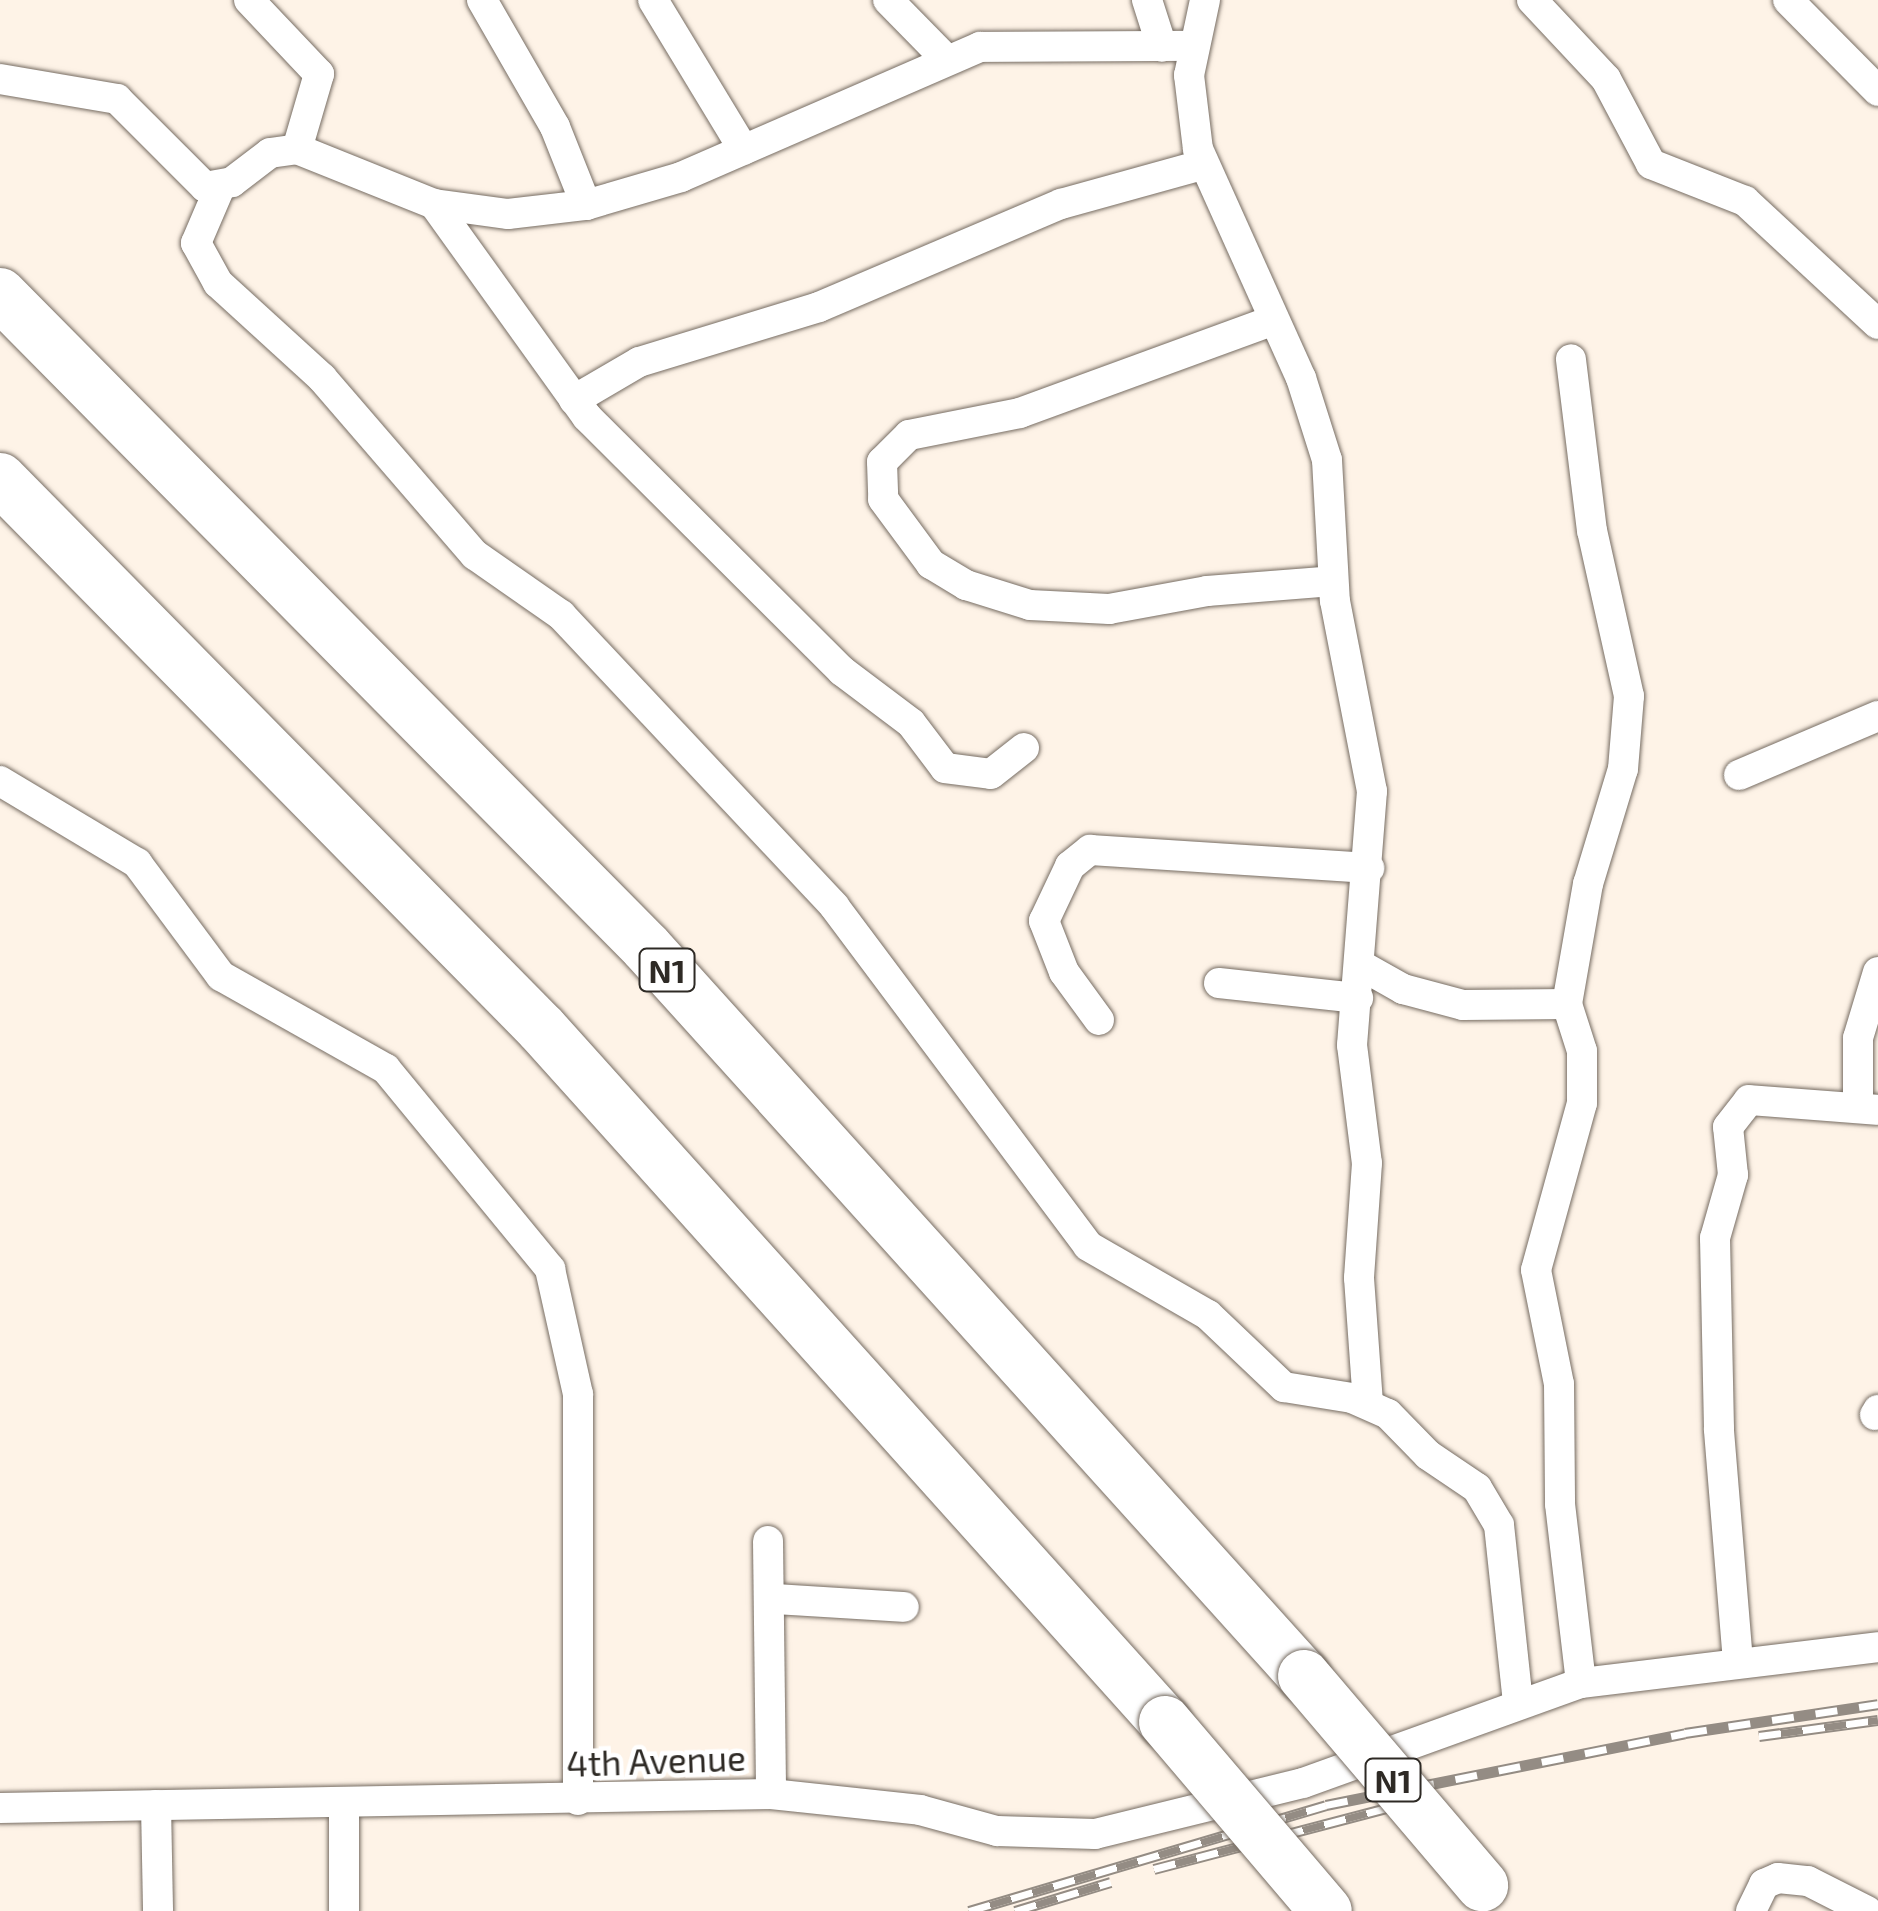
<!DOCTYPE html>
<html>
<head>
<meta charset="utf-8">
<style>
  body { margin:0 }
  #map { position:relative; width:1878px; height:1911px; overflow:hidden; background:#fef3e7; font-family:"Exo 2",sans-serif }
  div>[style] { position:absolute }
  .roads { filter:drop-shadow(0 0 2px #766c62) drop-shadow(0 0 2px #766c62) }
  .minor>* { height:30px; margin:-15px; padding:0 15px; transform-origin:15px; border-radius:15px; background:#fff }
  .motorway>* { height:52px; margin:-26px; padding:0 26px; transform-origin:26px; border-radius:26px; background:#fff }
  .rail>* { height:11px; margin-top:-5.5px; transform-origin:0; background:repeating-linear-gradient(90deg,#fff 0 22px,#948c84 0 44px); box-sizing:border-box; border-block:2px solid #948c84 }
  .bridges { filter:drop-shadow(0 0 2px #766c62) drop-shadow(0 0 2px #766c62) }
  .motorway-bridge>* { height:52px; margin:-26px; padding:0 26px; transform-origin:26px; border-radius:26px; background:#fff }
  span { translate:-50% -50%; white-space:nowrap; text-align:center; line-height:1.15; -webkit-text-stroke:9px #fff; paint-order:stroke }
  .shield-label span { padding:2px 8px; background:#fff; border:2px solid; border-radius:8px; -webkit-text-stroke-width:0 }
  .shield-label { font-size:32px; color:#2e2a25; font-weight:700 }
  .street-label { font-size:35px; color:#2e2a25 }
</style>
</head>
<body>
<div id="map">
  <div class="roads">
    <div class="minor">
      <div style="left:249px;top:0;width:102px;rotate:46.6deg"></div>
      <div style="left:319px;top:74px;width:78px;rotate:106.3deg"></div>
      <div style="left:482px;top:0;width:146px;rotate:60.1deg"></div>
      <div style="left:555px;top:127px;width:84px;rotate:68.3deg"></div>
      <div style="left:653px;top:0;width:175px;rotate:58.8deg"></div>
      <div style="left:888px;top:0;width:83px;rotate:45.5deg"></div>
      <div style="left:1147px;top:0;width:49px;rotate:72.3deg"></div>
      <div style="left:1205px;top:0;width:77px;rotate:102deg"></div>
      <div style="left:1189px;top:75px;width:75px;rotate:83.1deg"></div>
      <div style="left:1198px;top:149px;width:251px;rotate:65.8deg"></div>
      <div style="left:1301px;top:378px;width:86px;rotate:72.4deg"></div>
      <div style="left:1327px;top:460px;width:141px;rotate:86.8deg"></div>
      <div style="left:1335px;top:601px;width:194px;rotate:79deg"></div>
      <div style="left:1372px;top:791px;width:255px;rotate:94.5deg"></div>
      <div style="left:1352px;top:1045px;width:119px;rotate:82.8deg"></div>
      <div style="left:1367px;top:1163px;width:115px;rotate:94deg"></div>
      <div style="left:1359px;top:1278px;width:125px;rotate:85.9deg"></div>
      <div style="left:1532px;top:0;width:108px;rotate:46.9deg"></div>
      <div style="left:1606px;top:79px;width:96px;rotate:62.1deg"></div>
      <div style="left:1651px;top:164px;width:101px;rotate:21.5deg"></div>
      <div style="left:1745px;top:201px;width:181px;rotate:42.8deg"></div>
      <div style="left:1788px;top:0;width:128px;rotate:45.3deg"></div>
      <div style="left:0;top:79px;width:119px;rotate:9.7deg"></div>
      <div style="left:117px;top:99px;width:124px;rotate:45deg"></div>
      <div style="left:205px;top:187px;width:27px;rotate:-10deg"></div>
      <div style="left:232px;top:182px;width:48px;rotate:-37.3deg"></div>
      <div style="left:270px;top:153px;width:27px;rotate:-8deg"></div>
      <div style="left:297px;top:149px;width:148px;rotate:21.9deg"></div>
      <div style="left:434px;top:204px;width:75px;rotate:7.7deg"></div>
      <div style="left:508px;top:214px;width:79px;rotate:-6.6deg"></div>
      <div style="left:586px;top:205px;width:99px;rotate:-16.4deg"></div>
      <div style="left:681px;top:177px;width:326px;rotate:-23.5deg"></div>
      <div style="left:980px;top:47px;width:214px;rotate:-0.3deg"></div>
      <div style="left:220px;top:187px;width:61px;rotate:113.2deg"></div>
      <div style="left:196px;top:243px;width:46px;rotate:61.2deg"></div>
      <div style="left:218px;top:283px;width:141px;rotate:42.4deg"></div>
      <div style="left:322px;top:378px;width:234px;rotate:49.2deg"></div>
      <div style="left:475px;top:555px;width:105px;rotate:34.9deg"></div>
      <div style="left:561px;top:615px;width:399px;rotate:46.8deg"></div>
      <div style="left:834px;top:906px;width:424px;rotate:53.2deg"></div>
      <div style="left:1088px;top:1246px;width:138px;rotate:29.9deg"></div>
      <div style="left:1208px;top:1315px;width:105px;rotate:43.5deg"></div>
      <div style="left:1284px;top:1387px;width:69px;rotate:9.2deg"></div>
      <div style="left:1352px;top:1398px;width:39px;rotate:24deg"></div>
      <div style="left:1388px;top:1414px;width:57px;rotate:45.7deg"></div>
      <div style="left:1428px;top:1455px;width:59px;rotate:34deg"></div>
      <div style="left:1477px;top:1488px;width:43px;rotate:59.3deg"></div>
      <div style="left:1499px;top:1525px;width:179px;rotate:83.9deg"></div>
      <div style="left:434px;top:204px;width:262px;rotate:54.3deg"></div>
      <div style="left:587px;top:417px;width:360px;rotate:44.9deg"></div>
      <div style="left:842px;top:671px;width:86px;rotate:37deg"></div>
      <div style="left:911px;top:723px;width:56px;rotate:52.9deg"></div>
      <div style="left:945px;top:768px;width:46px;rotate:7.4deg"></div>
      <div style="left:991px;top:774px;width:42px;rotate:-38.2deg"></div>
      <div style="left:1274px;top:320px;width:270px;rotate:159.9deg"></div>
      <div style="left:1020px;top:413px;width:113px;rotate:168.8deg"></div>
      <div style="left:909px;top:435px;width:38px;rotate:135deg"></div>
      <div style="left:882px;top:462px;width:37px;rotate:88deg"></div>
      <div style="left:883px;top:499px;width:81px;rotate:53.6deg"></div>
      <div style="left:931px;top:564px;width:41px;rotate:31deg"></div>
      <div style="left:966px;top:585px;width:67px;rotate:17.4deg"></div>
      <div style="left:1030px;top:605px;width:79px;rotate:2.9deg"></div>
      <div style="left:1109px;top:609px;width:100px;rotate:-10.4deg"></div>
      <div style="left:1207px;top:591px;width:126px;rotate:-4.5deg"></div>
      <div style="left:574px;top:400px;width:75px;rotate:-30.3deg"></div>
      <div style="left:639px;top:362px;width:188px;rotate:-17deg"></div>
      <div style="left:819px;top:307px;width:263px;rotate:-23.1deg"></div>
      <div style="left:1061px;top:204px;width:146px;rotate:-15.5deg"></div>
      <div style="left:1739px;top:775px;width:151px;rotate:-23deg"></div>
      <div style="left:0;top:781px;width:160px;rotate:30.9deg"></div>
      <div style="left:137px;top:863px;width:141px;rotate:53.4deg"></div>
      <div style="left:221px;top:976px;width:189px;rotate:29.4deg"></div>
      <div style="left:386px;top:1069px;width:259px;rotate:50.6deg"></div>
      <div style="left:550px;top:1269px;width:128px;rotate:77.4deg"></div>
      <div style="left:578px;top:1394px;width:406px;rotate:90deg"></div>
      <div style="left:1364px;top:967px;width:45px;rotate:29.4deg"></div>
      <div style="left:1403px;top:989px;width:62px;rotate:14.9deg"></div>
      <div style="left:1463px;top:1005px;width:104px;rotate:-0.6deg"></div>
      <div style="left:1567px;top:1004px;width:122px;rotate:-80.1deg"></div>
      <div style="left:1588px;top:884px;width:120px;rotate:-73.1deg"></div>
      <div style="left:1623px;top:769px;width:73px;rotate:-85.3deg"></div>
      <div style="left:1629px;top:696px;width:169px;rotate:-102.6deg"></div>
      <div style="left:1592px;top:531px;width:173px;rotate:-97deg"></div>
      <div style="left:1219px;top:983px;width:140px;rotate:6.2deg"></div>
      <div style="left:1567px;top:1004px;width:49px;rotate:72.3deg"></div>
      <div style="left:1582px;top:1051px;width:52px;rotate:90deg"></div>
      <div style="left:1582px;top:1103px;width:173px;rotate:105.4deg"></div>
      <div style="left:1536px;top:1270px;width:116px;rotate:78.6deg"></div>
      <div style="left:1559px;top:1384px;width:120px;rotate:89.5deg"></div>
      <div style="left:1560px;top:1504px;width:180px;rotate:83.3deg"></div>
      <div style="left:1099px;top:1020px;width:59px;rotate:-126.1deg"></div>
      <div style="left:1064px;top:972px;width:55px;rotate:-111.4deg"></div>
      <div style="left:1044px;top:921px;width:61px;rotate:-64.7deg"></div>
      <div style="left:1070px;top:866px;width:26px;rotate:-39deg"></div>
      <div style="left:1090px;top:850px;width:280px;rotate:3.7deg"></div>
      <div style="left:1858px;top:1108px;width:70px;rotate:-90deg"></div>
      <div style="left:1858px;top:1038px;width:69px;rotate:-73.1deg"></div>
      <div style="left:1875px;top:1415px;width:6px;rotate:-59deg"></div>
      <div style="left:768px;top:1541px;width:253px;rotate:89.3deg"></div>
      <div style="left:774px;top:1599px;width:130px;rotate:3.5deg"></div>
      <div style="left:1738px;top:1662px;width:234px;rotate:-94.7deg"></div>
      <div style="left:1719px;top:1429px;width:191px;rotate:-91.2deg"></div>
      <div style="left:1715px;top:1238px;width:66px;rotate:-74.1deg"></div>
      <div style="left:1733px;top:1175px;width:48px;rotate:-95.9deg"></div>
      <div style="left:1728px;top:1127px;width:34px;rotate:-52deg"></div>
      <div style="left:1749px;top:1100px;width:129px;rotate:4.4deg"></div>
      <div style="left:156px;top:1805px;width:106px;rotate:88.9deg"></div>
      <div style="left:0;top:1808px;width:771px;rotate:-1.04deg"></div>
      <div style="left:771px;top:1794px;width:150px;rotate:6.1deg"></div>
      <div style="left:920px;top:1810px;width:80px;rotate:15.3deg"></div>
      <div style="left:997px;top:1831px;width:98px;rotate:1.8deg"></div>
      <div style="left:1095px;top:1834px;width:214px;rotate:-13.8deg"></div>
      <div style="left:1303px;top:1783px;width:295px;rotate:-19.8deg"></div>
      <div style="left:1581px;top:1683px;width:299px;rotate:-6.9deg"></div>
      <div style="left:344px;top:1911px;width:108px;rotate:-90deg"></div>
      <div style="left:1751px;top:1911px;width:30px;rotate:-64deg"></div>
      <div style="left:1764px;top:1884px;width:15px;rotate:-23deg"></div>
      <div style="left:1778px;top:1878px;width:30px;rotate:6deg"></div>
      <div style="left:1808px;top:1881px;width:66px;rotate:27deg"></div>
    </div>
    <div class="motorway">
      <div style="left:0;top:294px;width:919px;rotate:45.31deg"></div>
      <div style="left:646px;top:947px;width:982px;rotate:47.93deg"></div>
      <div style="left:0;top:479px;width:771px;rotate:45.42deg"></div>
      <div style="left:541px;top:1028px;width:933px;rotate:48.04deg"></div>
    </div>
  </div>
  <div class="rail">
    <div style="left:1759px;top:1736px;width:120px;rotate:-7.7deg"></div>
    <div style="left:1154px;top:1869px;width:245px;rotate:-14.7deg"></div>
    <div style="left:969px;top:1911px;width:372px;rotate:-16.5deg"></div>
    <div style="left:1326px;top:1805px;width:366px;rotate:-11.3deg"></div>
    <div style="left:1685px;top:1733px;width:195px;rotate:-8.5deg"></div>
    <div style="left:1015px;top:1911px;width:100px;rotate:-16.8deg"></div>
  </div>
  <div class="bridges">
    <div class="motorway-bridge">
      <div style="left:1304px;top:1676px;width:275px;rotate:49.6deg"></div>
      <div style="left:1165px;top:1722px;width:248px;rotate:49.6deg"></div>
    </div>
  </div>
  <div class="shield-label">
    <span style="left:667px;top:970px">N1</span>
    <span style="left:1393px;top:1780px">N1</span>
  </div>
  <div class="street-label">
    <span style="left:656px;top:1760px;rotate:-2deg">4th Avenue</span>
  </div>
</div>
</body>
</html>
